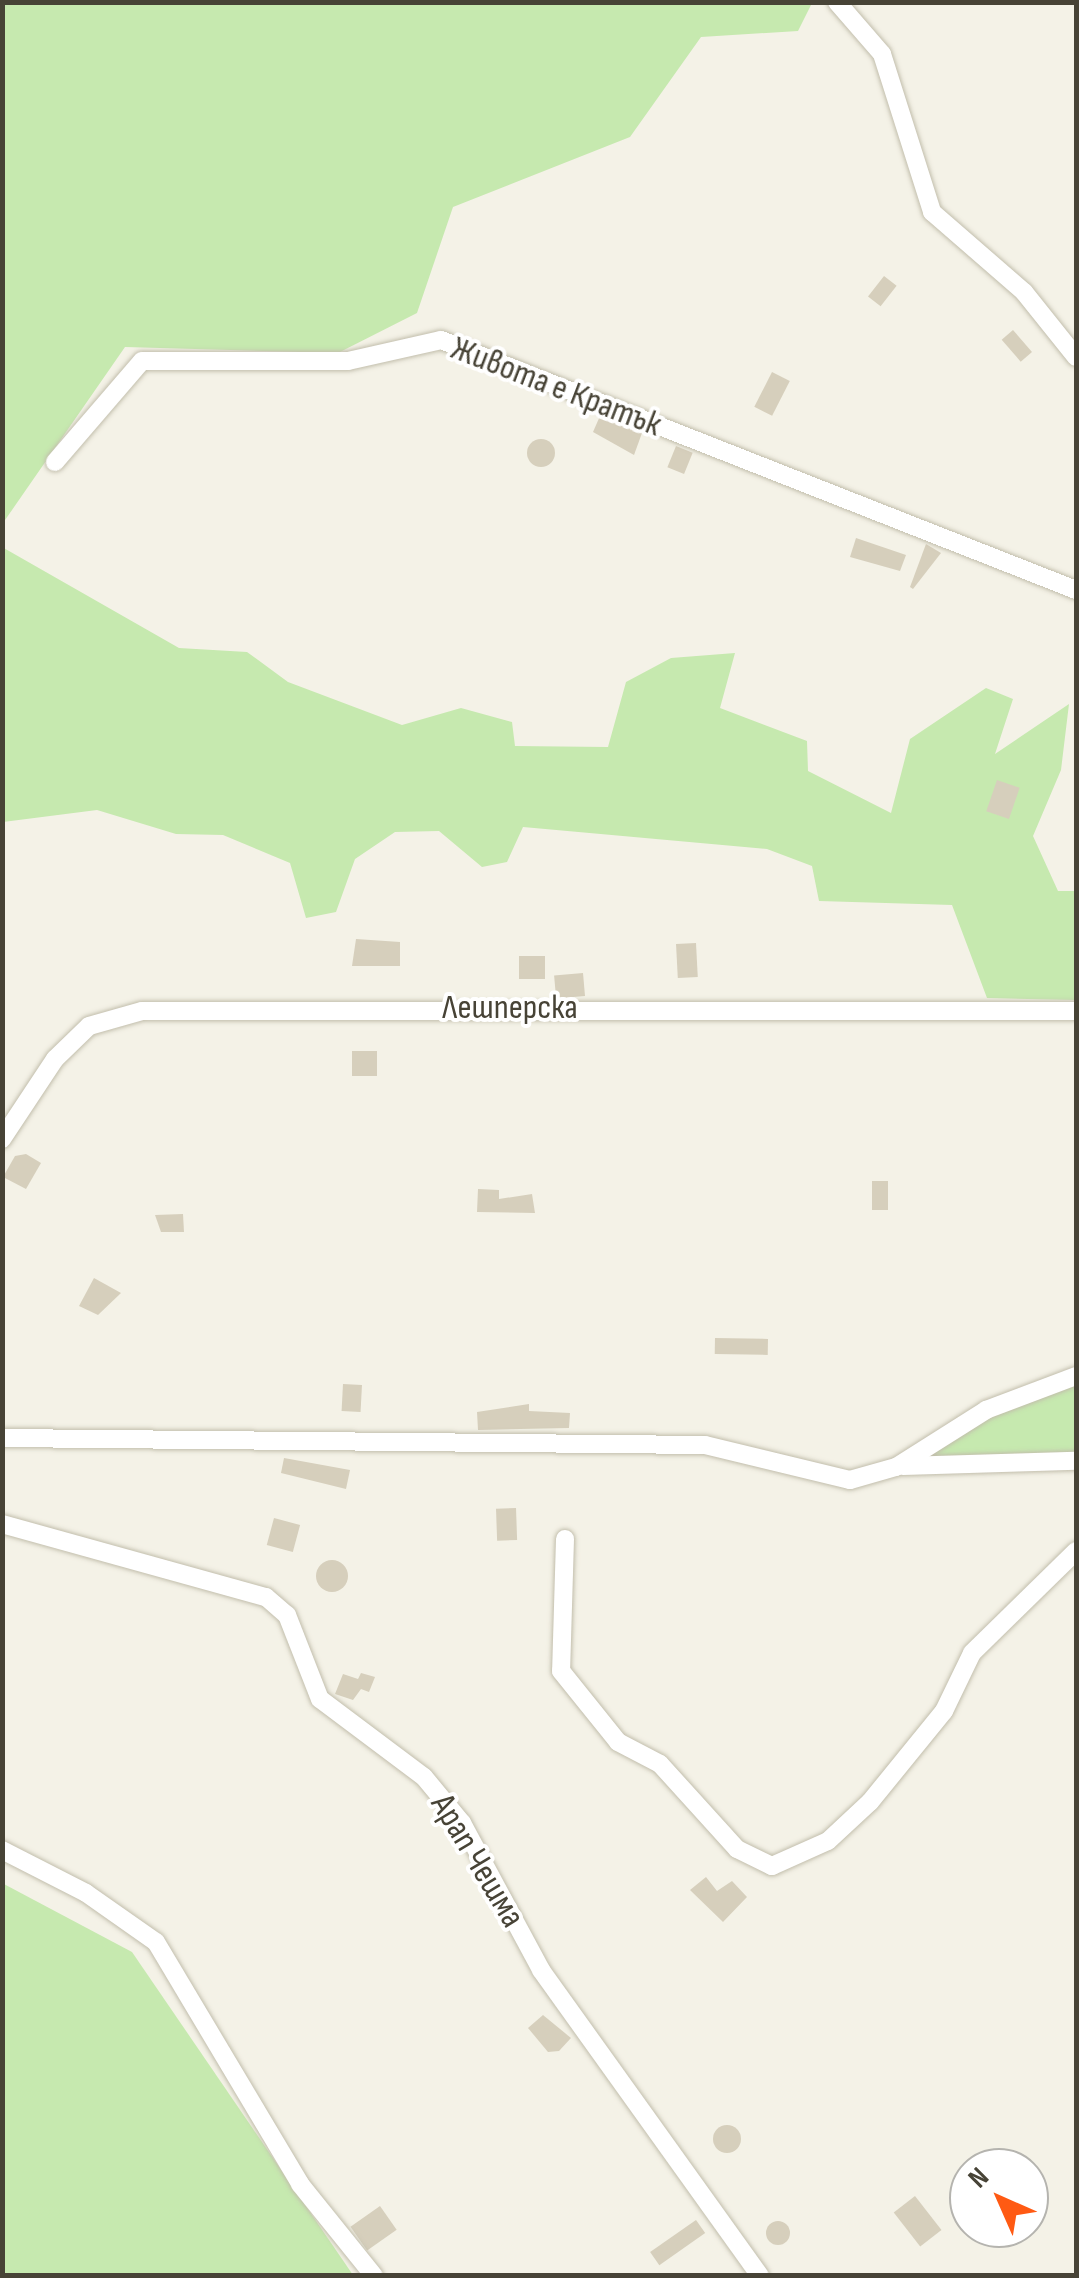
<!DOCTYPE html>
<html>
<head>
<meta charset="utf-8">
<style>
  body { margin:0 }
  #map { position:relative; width:1079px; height:2278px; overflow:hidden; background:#f4f2e7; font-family:"Sofia Sans Condensed",sans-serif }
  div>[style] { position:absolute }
  .green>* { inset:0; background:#c6e9af }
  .building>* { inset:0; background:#d6cfbc; transform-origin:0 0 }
  .round { border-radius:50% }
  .roads { filter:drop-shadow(0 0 2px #c2beac) drop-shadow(0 0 2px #c2beac) }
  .street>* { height:18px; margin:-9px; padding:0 9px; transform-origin:9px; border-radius:9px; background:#fff }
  span { translate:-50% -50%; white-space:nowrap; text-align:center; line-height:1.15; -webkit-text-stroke:8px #fff; paint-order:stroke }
  .street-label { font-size:35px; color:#474336 }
  .frame { position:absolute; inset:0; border:5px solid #474336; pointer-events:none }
  .north { position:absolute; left:949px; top:2148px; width:100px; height:100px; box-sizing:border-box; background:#fff; border:2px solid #b5b4af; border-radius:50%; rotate:315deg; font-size:28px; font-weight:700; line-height:40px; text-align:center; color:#474336 }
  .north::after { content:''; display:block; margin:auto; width:35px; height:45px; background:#ff5a13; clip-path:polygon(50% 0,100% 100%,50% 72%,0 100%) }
</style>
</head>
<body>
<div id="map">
  <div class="green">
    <div style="clip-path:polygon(3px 3px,812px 3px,798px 31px,701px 37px,630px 137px,453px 207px,417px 313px,338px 353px,125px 347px,3px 523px)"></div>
    <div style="clip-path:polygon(2px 547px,179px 648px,247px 652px,288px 682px,402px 725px,461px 708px,512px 722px,515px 746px,608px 747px,626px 682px,671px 658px,735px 653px,720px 708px,807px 741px,808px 771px,891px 813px,910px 739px,986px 688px,1013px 699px,995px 754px,1069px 704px,1061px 770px,1033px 836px,1058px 891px,1076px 891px,1076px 1000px,987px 998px,952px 905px,819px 901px,812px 866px,767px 849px,523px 827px,507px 862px,482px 867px,439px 831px,395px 832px,355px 859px,336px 912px,306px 918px,290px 863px,223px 835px,176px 834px,97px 810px,3px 822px)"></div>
    <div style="clip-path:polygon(1076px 1376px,1076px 1461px,896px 1467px,986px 1410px)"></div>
    <div style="clip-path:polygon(2px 1883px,132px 1952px,353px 2275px,3px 2275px)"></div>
  </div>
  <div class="building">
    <div style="left:884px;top:276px;width:16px;height:26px;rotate:38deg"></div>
    <div style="left:1013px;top:330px;width:29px;height:15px;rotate:49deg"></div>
    <div style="left:772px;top:372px;width:20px;height:39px;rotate:27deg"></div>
    <div style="clip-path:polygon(600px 416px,642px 433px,634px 455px,593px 432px)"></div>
    <div class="round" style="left:527px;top:439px;width:28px;height:28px"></div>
    <div style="left:676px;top:446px;width:18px;height:23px;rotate:22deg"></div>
    <div style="clip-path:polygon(856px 538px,906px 555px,900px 571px,850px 557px)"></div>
    <div style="clip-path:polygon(926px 544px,941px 553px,913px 589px,910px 587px)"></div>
    <div style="left:997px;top:780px;width:24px;height:33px;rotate:19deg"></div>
    <div style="clip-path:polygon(356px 939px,400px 942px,400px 966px,352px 966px)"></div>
    <div style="left:696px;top:943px;width:34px;height:20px;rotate:87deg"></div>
    <div style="left:519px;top:956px;width:26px;height:23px"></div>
    <div style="left:583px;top:973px;width:23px;height:29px;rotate:85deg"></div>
    <div style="left:352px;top:1051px;width:25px;height:25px"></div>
    <div style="clip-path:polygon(26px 1154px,41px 1163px,26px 1189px,3px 1177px,15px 1156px)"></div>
    <div style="left:872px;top:1181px;width:16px;height:29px"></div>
    <div style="clip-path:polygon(478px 1189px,499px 1190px,499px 1199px,532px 1194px,535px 1213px,477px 1212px)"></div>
    <div style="clip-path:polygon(183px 1214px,184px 1232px,161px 1232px,155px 1215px)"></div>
    <div style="clip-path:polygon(94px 1278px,121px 1293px,98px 1315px,79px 1306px)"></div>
    <div style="left:715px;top:1338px;width:53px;height:16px;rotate:1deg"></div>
    <div style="left:343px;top:1384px;width:19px;height:27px;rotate:3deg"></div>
    <div style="clip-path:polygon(529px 1404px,529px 1411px,570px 1413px,569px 1428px,478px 1430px,477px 1412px)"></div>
    <div style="clip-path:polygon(284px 1458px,350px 1470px,346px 1489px,281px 1473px)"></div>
    <div style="left:516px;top:1508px;width:32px;height:20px;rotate:88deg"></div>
    <div style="left:274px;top:1518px;width:27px;height:28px;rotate:15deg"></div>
    <div class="round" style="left:316px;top:1560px;width:32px;height:32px"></div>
    <div style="clip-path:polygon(361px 1673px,375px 1677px,369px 1692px,361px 1689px,353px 1700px,335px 1694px,343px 1674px,358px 1679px)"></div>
    <div style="clip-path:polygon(706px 1877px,717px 1891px,732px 1881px,747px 1897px,723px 1922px,690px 1890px)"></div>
    <div style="clip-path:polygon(543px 2015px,571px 2038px,559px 2051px,548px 2052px,528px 2028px)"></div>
    <div class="round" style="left:713px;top:2125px;width:28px;height:28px"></div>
    <div style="left:915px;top:2196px;width:43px;height:27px;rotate:52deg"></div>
    <div style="left:380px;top:2206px;width:29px;height:36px;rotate:55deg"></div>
    <div style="left:696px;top:2220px;width:16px;height:56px;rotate:55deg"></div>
    <div class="round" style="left:766px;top:2221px;width:24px;height:24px"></div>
  </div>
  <div class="roads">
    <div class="street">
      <div style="left:837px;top:2px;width:69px;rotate:49.1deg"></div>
      <div style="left:882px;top:54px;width:166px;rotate:72.4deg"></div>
      <div style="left:932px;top:212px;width:122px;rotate:41deg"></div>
      <div style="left:1024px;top:292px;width:83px;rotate:51.3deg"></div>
      <div style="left:55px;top:462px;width:133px;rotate:-49.3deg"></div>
      <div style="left:142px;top:361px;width:206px"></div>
      <div style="left:348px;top:361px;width:95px;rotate:-12.7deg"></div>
      <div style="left:441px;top:340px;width:682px;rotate:21.49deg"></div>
      <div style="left:2px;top:1139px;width:96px;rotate:-56.5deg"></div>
      <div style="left:55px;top:1059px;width:47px;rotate:-44.1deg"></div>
      <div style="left:89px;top:1026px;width:55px;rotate:-15.8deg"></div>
      <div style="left:142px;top:1011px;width:934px"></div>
      <div style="left:2px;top:1438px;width:703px;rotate:0.57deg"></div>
      <div style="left:705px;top:1445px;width:149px;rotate:13.6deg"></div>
      <div style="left:850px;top:1480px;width:48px;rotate:-15.8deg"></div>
      <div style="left:896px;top:1467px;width:107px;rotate:-32.3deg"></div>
      <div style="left:986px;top:1410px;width:96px;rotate:-20.7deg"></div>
      <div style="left:903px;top:1466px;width:173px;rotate:-1.7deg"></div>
      <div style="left:2px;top:1524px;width:274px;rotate:15.5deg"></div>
      <div style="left:266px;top:1597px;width:28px;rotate:41deg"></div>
      <div style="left:287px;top:1615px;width:90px;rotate:68.6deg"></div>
      <div style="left:320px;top:1699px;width:130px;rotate:36.9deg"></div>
      <div style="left:424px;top:1777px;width:60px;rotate:50.4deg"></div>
      <div style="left:462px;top:1823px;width:167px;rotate:61.7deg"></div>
      <div style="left:541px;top:1970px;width:376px;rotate:54.4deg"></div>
      <div style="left:565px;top:1539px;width:132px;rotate:91.7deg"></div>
      <div style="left:561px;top:1671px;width:91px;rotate:51.2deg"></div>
      <div style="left:618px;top:1742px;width:47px;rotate:27.6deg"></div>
      <div style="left:660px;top:1764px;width:115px;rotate:47.8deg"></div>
      <div style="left:737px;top:1849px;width:39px;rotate:26deg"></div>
      <div style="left:772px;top:1866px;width:61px;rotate:-24.1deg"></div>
      <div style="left:828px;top:1841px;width:57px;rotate:-42.9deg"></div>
      <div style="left:870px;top:1802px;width:117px;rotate:-50.9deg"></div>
      <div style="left:944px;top:1711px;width:64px;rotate:-64.2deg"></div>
      <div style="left:972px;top:1653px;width:146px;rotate:-44.4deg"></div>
      <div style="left:2px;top:1850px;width:94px;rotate:27.1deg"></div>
      <div style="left:86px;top:1893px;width:85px;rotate:35deg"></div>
      <div style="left:156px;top:1942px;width:282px;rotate:59.2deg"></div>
      <div style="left:300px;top:2184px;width:118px;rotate:51.2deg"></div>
    </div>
  </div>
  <div class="street-label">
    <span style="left:556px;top:387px;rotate:21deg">Живота е Кратък</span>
    <span style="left:510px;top:1008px">Лешперска</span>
    <span style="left:477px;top:1861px;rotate:59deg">Арап Чешма</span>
  </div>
  <div class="frame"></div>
  <div class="north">N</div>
</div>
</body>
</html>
